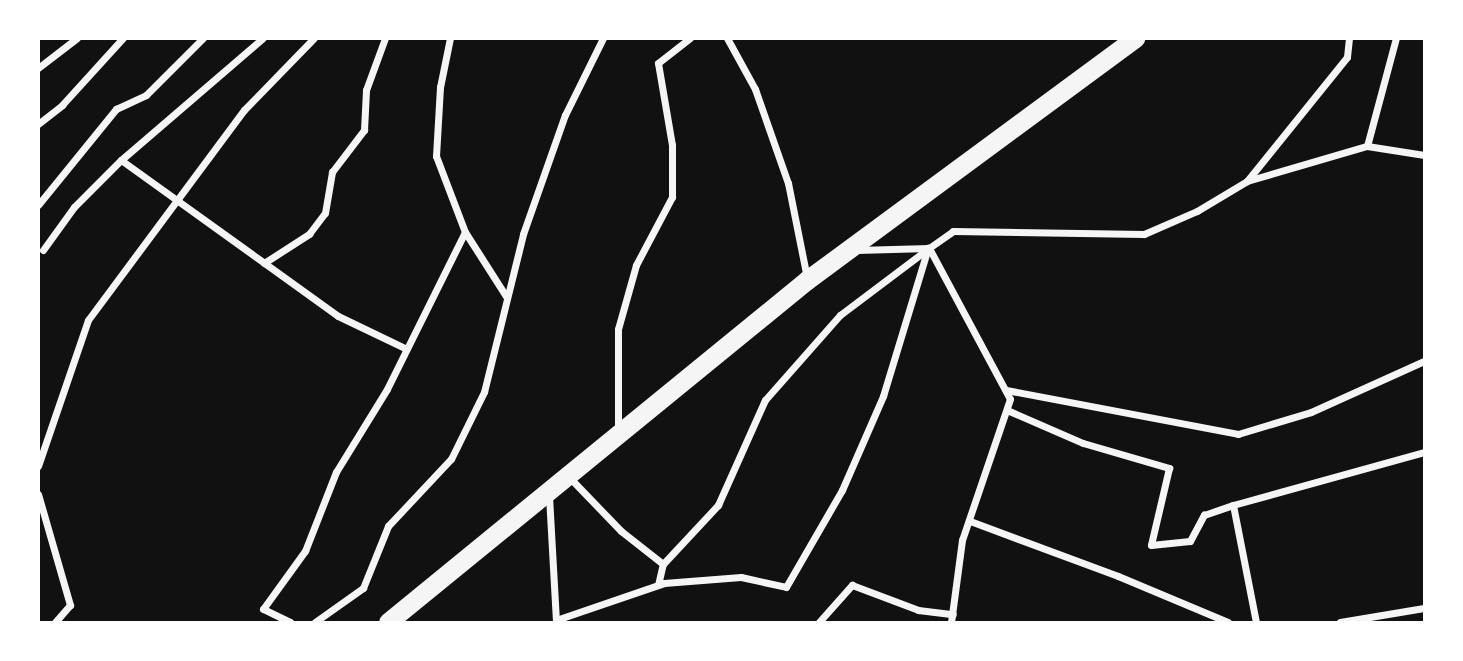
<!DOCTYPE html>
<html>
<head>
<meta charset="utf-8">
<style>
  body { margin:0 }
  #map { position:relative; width:1463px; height:661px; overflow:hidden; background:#111; font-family:"Libre Baskerville",serif }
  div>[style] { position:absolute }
  .minor>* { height:7px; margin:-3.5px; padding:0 3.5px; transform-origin:3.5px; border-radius:3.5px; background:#f5f5f5 }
  .trunk>* { height:19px; margin:-9.5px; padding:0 9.5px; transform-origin:9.5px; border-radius:9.5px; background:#f5f5f5 }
  span { translate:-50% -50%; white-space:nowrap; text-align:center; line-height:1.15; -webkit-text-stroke:7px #fff; paint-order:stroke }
  .frame { position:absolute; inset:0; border:40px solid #fff; pointer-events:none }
</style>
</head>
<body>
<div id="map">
  <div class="minor">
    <div style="left:450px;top:38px;width:50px;rotate:101.5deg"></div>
    <div style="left:440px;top:87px;width:69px;rotate:93.3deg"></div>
    <div style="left:436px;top:156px;width:81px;rotate:69.1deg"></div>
    <div style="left:465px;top:232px;width:76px;rotate:57.4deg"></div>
    <div style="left:727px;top:38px;width:58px;rotate:61.2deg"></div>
    <div style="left:755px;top:89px;width:100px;rotate:70.7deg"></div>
    <div style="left:788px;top:183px;width:97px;rotate:78.7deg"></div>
    <div style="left:38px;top:68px;width:49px;rotate:-37.6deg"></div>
    <div style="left:38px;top:124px;width:31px;rotate:-38deg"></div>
    <div style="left:62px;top:105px;width:91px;rotate:-47.7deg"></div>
    <div style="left:1367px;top:146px;width:58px;rotate:9deg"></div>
    <div style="left:121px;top:160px;width:187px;rotate:-40.7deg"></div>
    <div style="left:1247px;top:181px;width:159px;rotate:-51.1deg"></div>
    <div style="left:1347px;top:57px;width:19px;rotate:-84deg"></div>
    <div style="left:38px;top:205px;width:124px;rotate:-50.9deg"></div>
    <div style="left:116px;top:109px;width:33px;rotate:-25deg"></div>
    <div style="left:146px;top:95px;width:81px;rotate:-45deg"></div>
    <div style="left:43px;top:250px;width:53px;rotate:-54.2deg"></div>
    <div style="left:74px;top:207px;width:66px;rotate:-45deg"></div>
    <div style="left:121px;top:160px;width:267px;rotate:35.7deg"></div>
    <div style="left:338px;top:316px;width:76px;rotate:25.6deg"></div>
    <div style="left:856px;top:250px;width:73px;rotate:-1.6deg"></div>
    <div style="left:929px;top:248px;width:171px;rotate:61.8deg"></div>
    <div style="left:1010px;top:399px;width:149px;rotate:108.8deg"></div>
    <div style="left:962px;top:540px;width:83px;rotate:97.6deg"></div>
    <div style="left:264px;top:263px;width:54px;rotate:-32.8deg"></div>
    <div style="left:309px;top:234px;width:26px;rotate:-53deg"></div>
    <div style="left:325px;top:213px;width:42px;rotate:-80.3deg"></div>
    <div style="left:332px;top:172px;width:53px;rotate:-52.7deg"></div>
    <div style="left:364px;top:130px;width:40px;rotate:-87.1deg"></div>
    <div style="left:366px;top:90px;width:55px;rotate:-69.9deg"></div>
    <div style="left:1006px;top:390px;width:236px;rotate:10.7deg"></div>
    <div style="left:1238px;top:434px;width:76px;rotate:-16.8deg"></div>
    <div style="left:1311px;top:412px;width:124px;rotate:-24.3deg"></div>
    <div style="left:1007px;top:410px;width:83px;rotate:23.5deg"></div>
    <div style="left:1083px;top:443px;width:90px;rotate:16.2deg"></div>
    <div style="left:1169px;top:468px;width:79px;rotate:103.2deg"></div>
    <div style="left:1151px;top:545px;width:39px;rotate:-6deg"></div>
    <div style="left:1190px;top:541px;width:30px;rotate:-62deg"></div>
    <div style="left:1204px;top:515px;width:31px;rotate:-19deg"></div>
    <div style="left:1233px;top:505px;width:119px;rotate:78.9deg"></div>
    <div style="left:618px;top:430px;width:101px;rotate:-90deg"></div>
    <div style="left:618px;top:329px;width:66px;rotate:-74.3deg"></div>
    <div style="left:636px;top:265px;width:77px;rotate:-62.1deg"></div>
    <div style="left:672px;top:197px;width:52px;rotate:-90deg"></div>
    <div style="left:672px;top:145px;width:83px;rotate:-99.7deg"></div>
    <div style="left:658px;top:63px;width:41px;rotate:-38deg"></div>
    <div style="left:38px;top:466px;width:154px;rotate:-71.1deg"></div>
    <div style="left:88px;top:320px;width:262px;rotate:-53.4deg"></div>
    <div style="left:244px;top:110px;width:100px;rotate:-45.8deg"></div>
    <div style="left:569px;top:477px;width:75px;rotate:46.1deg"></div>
    <div style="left:621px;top:531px;width:53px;rotate:38.2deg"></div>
    <div style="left:38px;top:494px;width:116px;rotate:73.9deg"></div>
    <div style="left:70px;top:605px;width:23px;rotate:131deg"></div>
    <div style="left:549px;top:496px;width:126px;rotate:86.8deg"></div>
    <div style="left:1233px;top:505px;width:198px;rotate:-15.5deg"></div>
    <div style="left:970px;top:521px;width:158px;rotate:20.4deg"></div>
    <div style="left:1118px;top:576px;width:119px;rotate:22.7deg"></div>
    <div style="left:658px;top:585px;width:22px;rotate:-77deg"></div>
    <div style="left:663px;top:564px;width:81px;rotate:-47deg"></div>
    <div style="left:718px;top:505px;width:115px;rotate:-65.9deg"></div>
    <div style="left:765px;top:400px;width:113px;rotate:-48.6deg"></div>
    <div style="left:840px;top:315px;width:111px;rotate:-37deg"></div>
    <div style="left:929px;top:248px;width:29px;rotate:-35deg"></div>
    <div style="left:953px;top:231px;width:191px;rotate:0.9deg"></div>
    <div style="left:1144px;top:234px;width:58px;rotate:-23.5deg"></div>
    <div style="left:1197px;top:211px;width:58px;rotate:-31deg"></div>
    <div style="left:1247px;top:181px;width:125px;rotate:-16.3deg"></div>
    <div style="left:1367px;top:146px;width:112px;rotate:-75deg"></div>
    <div style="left:556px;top:620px;width:114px;rotate:-18.9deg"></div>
    <div style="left:664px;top:583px;width:77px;rotate:-4.5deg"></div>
    <div style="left:741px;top:577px;width:46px;rotate:12.5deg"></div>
    <div style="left:786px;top:587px;width:112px;rotate:-60deg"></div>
    <div style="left:842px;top:490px;width:103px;rotate:-66.4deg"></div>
    <div style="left:883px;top:396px;width:155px;rotate:-73.1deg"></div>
    <div style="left:290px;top:622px;width:30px;rotate:-154deg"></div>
    <div style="left:263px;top:609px;width:72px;rotate:-54.1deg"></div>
    <div style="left:305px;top:551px;width:85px;rotate:-68.6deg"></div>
    <div style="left:336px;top:472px;width:97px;rotate:-58.4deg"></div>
    <div style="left:387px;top:389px;width:175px;rotate:-63.6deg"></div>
    <div style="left:315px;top:622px;width:59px;rotate:-35.3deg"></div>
    <div style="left:363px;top:588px;width:67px;rotate:-68deg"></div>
    <div style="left:388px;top:526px;width:92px;rotate:-46.8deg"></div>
    <div style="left:451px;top:459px;width:75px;rotate:-63.8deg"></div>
    <div style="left:484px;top:392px;width:163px;rotate:-76.1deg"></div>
    <div style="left:523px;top:234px;width:126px;rotate:-70.6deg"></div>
    <div style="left:565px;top:115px;width:86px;rotate:-63.7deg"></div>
    <div style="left:819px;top:622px;width:50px;rotate:-48.3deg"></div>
    <div style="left:852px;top:585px;width:71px;rotate:20.7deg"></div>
    <div style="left:918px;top:610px;width:35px;rotate:7deg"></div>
    <div style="left:1340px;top:622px;width:85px;rotate:-9.5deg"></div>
  </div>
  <div class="trunk">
    <div style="left:388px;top:622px;width:541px;rotate:-39.22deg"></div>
    <div style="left:807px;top:280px;width:408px;rotate:-36.4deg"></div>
  </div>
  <div class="frame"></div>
</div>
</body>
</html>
